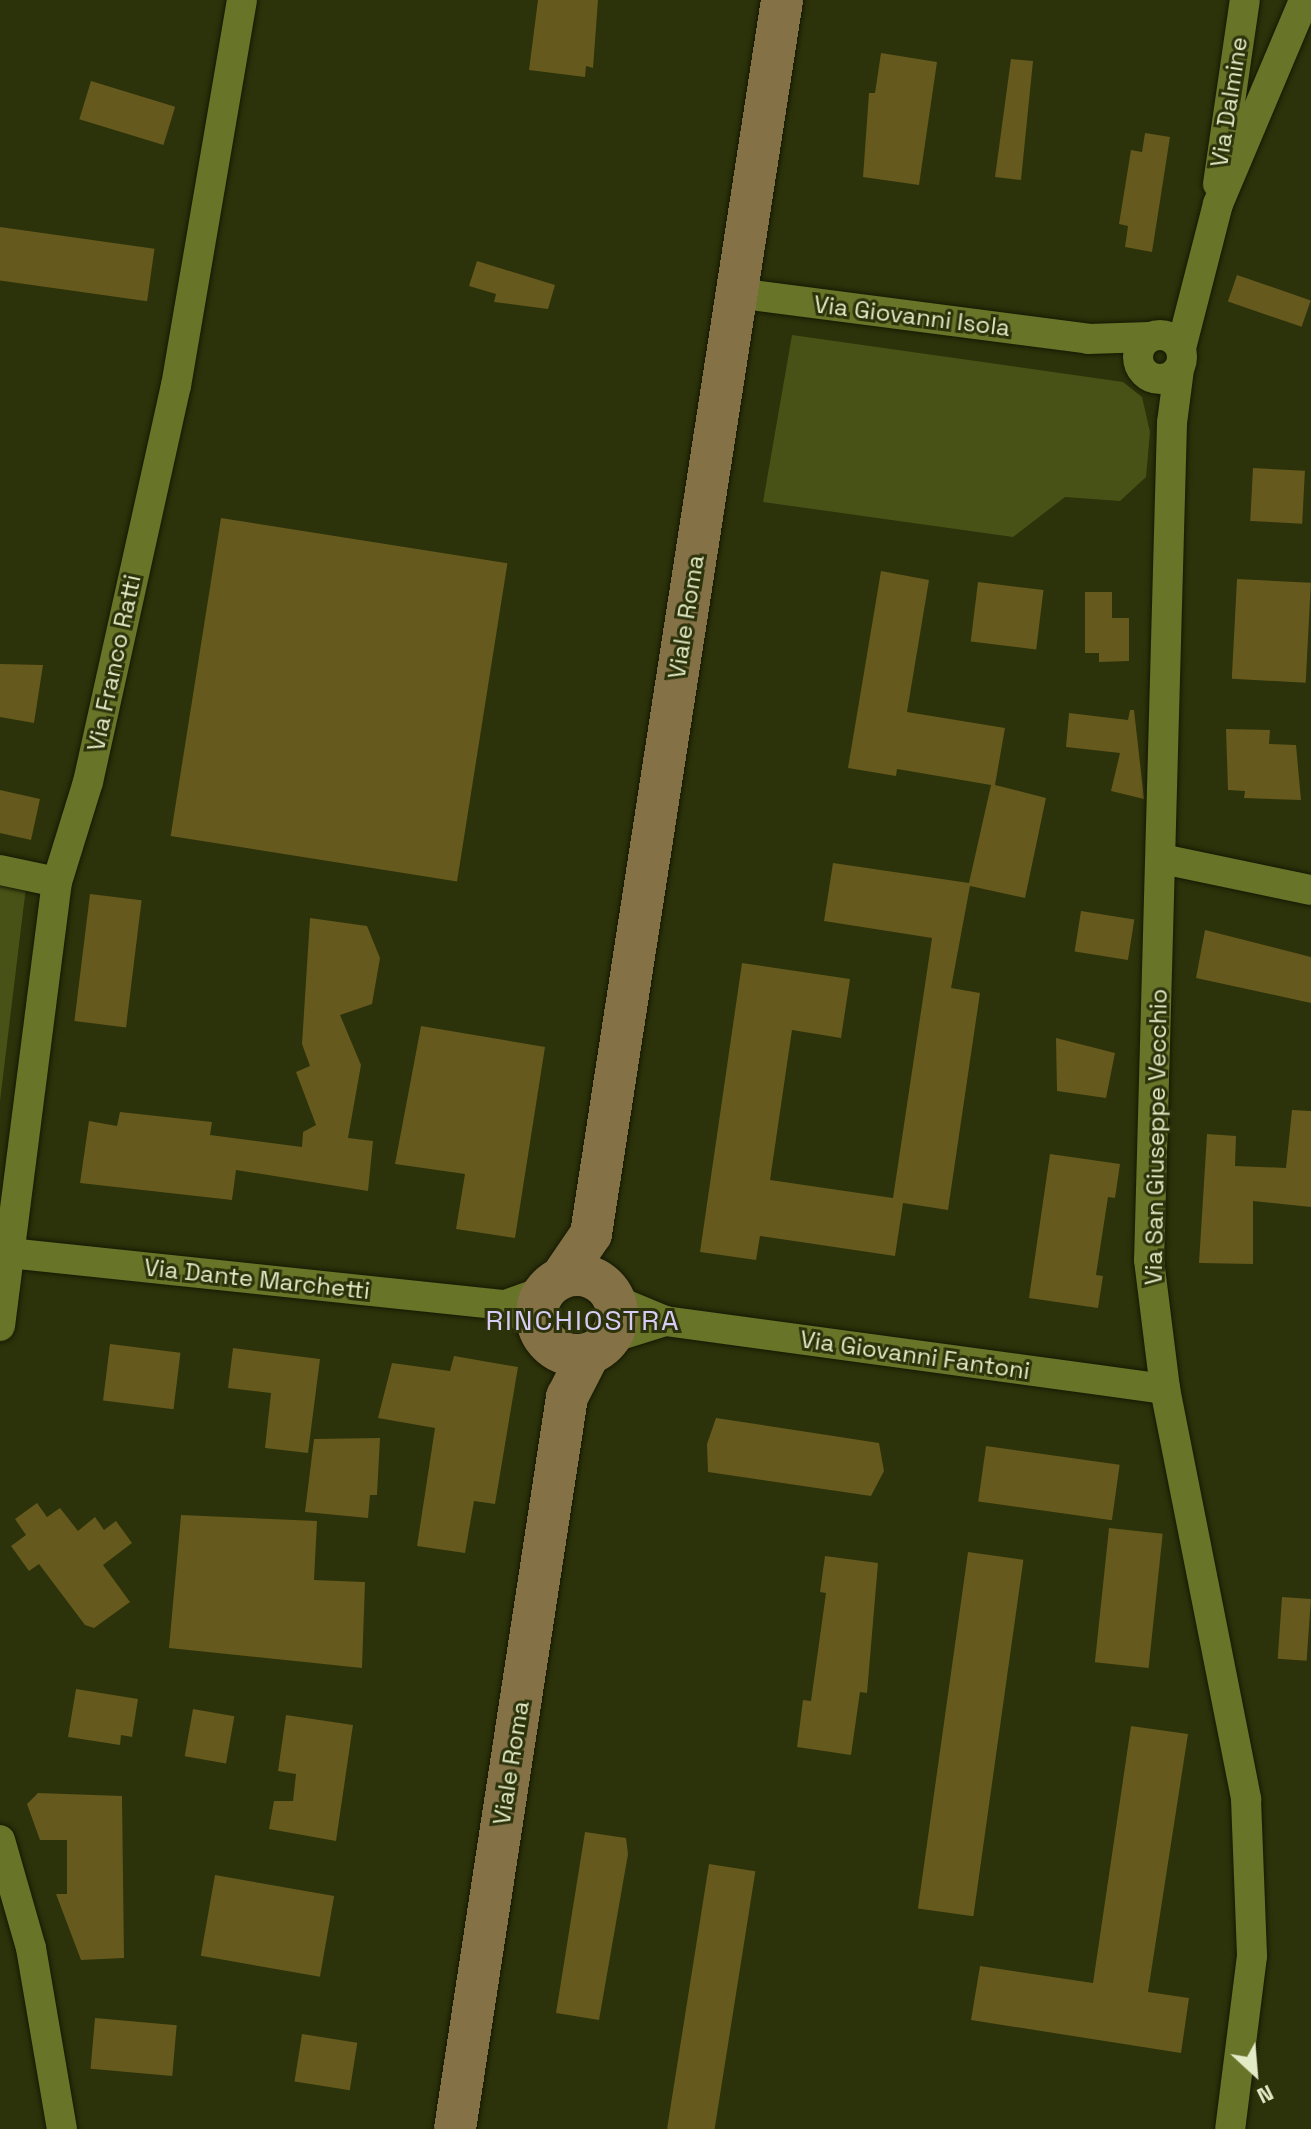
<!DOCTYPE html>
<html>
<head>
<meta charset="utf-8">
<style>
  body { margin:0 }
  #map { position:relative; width:1311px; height:2129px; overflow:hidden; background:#2c320a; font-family:"Space Grotesk",sans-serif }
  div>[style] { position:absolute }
  .green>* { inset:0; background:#495216 }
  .building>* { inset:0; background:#65591d; transform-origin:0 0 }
  .roads { filter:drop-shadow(0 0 2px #151903) drop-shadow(0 0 2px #151903) }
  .street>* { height:30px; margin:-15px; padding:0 15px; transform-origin:15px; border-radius:15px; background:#687428 }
  .street>.ring { margin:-15px; padding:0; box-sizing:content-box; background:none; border:30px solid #687428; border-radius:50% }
  .secondary>* { height:42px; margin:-21px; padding:0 21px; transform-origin:21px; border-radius:21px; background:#847146 }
  .secondary>.ring { margin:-21px; padding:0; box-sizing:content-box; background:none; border:42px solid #847146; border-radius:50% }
  span { translate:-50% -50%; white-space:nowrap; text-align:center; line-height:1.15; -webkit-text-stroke:6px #2c320a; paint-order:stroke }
  .street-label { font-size:24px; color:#e3ebc6 }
  .quarter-label { font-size:28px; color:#d8ccf7; letter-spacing:2px }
  .north { position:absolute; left:1215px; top:2033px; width:80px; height:80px; -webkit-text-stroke:6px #2c320a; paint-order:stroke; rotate:154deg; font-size:22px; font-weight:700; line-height:32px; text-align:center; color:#e3ebc6 }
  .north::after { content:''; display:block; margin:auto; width:28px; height:36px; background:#e3ebc6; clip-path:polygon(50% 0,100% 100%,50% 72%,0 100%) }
</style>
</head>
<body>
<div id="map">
  <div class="green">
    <div style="clip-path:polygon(792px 335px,1123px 382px,1142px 397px,1150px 432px,1146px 477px,1120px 501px,1065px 497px,1013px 537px,763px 502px)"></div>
    <div style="clip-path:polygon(0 885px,26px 887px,0 1101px)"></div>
  </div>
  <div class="building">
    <div style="clip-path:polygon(538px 0,598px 0,593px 68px,586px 66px,585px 77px,529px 70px)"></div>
    <div style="clip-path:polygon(881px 53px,937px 62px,919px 185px,863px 177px,869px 93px,875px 93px)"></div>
    <div style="clip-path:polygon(1011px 59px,1033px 61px,1021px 180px,995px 177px)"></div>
    <div style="left:91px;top:81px;width:88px;height:40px;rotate:17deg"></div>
    <div style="clip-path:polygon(1145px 133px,1170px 137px,1152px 252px,1125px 247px,1128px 226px,1119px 224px,1131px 150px,1142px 152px)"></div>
    <div style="left:0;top:227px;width:156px;height:53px;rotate:8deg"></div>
    <div style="clip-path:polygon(477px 261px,555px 285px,548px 309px,494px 302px,496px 294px,469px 286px)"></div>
    <div style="left:1237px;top:275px;width:78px;height:28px;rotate:19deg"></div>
    <div style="left:1253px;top:468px;width:52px;height:53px;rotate:3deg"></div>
    <div style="left:221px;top:518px;width:290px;height:322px;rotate:9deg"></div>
    <div style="clip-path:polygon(881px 571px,929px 580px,907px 712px,1005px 728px,995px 785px,1046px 798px,1025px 898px,970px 886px,951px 988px,980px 993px,948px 1210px,903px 1203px,895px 1256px,760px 1236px,756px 1260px,700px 1252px,742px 963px,850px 979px,841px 1038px,792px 1030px,770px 1180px,893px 1198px,932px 938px,824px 921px,833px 863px,969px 883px,991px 785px,897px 769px,896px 776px,848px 768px)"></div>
    <div style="left:1237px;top:579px;width:74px;height:100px;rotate:3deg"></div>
    <div style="left:978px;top:582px;width:66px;height:60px;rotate:7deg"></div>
    <div style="clip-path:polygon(1085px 592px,1112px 592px,1112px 618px,1129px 618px,1129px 661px,1099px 662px,1099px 653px,1085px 653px)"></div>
    <div style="clip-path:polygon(0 664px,43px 665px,34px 723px,0 717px)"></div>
    <div style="clip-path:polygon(1130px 710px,1134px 710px,1144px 799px,1111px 791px,1120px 753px,1066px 747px,1069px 713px,1128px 720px)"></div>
    <div style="clip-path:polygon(1226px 729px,1270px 730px,1269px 744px,1296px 745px,1301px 800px,1244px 798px,1245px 791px,1228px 790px)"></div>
    <div style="clip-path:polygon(0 790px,40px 799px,31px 840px,0 833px)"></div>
    <div style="left:90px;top:894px;width:52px;height:128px;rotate:7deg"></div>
    <div style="left:1081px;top:911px;width:54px;height:41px;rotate:9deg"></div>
    <div style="clip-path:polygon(310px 918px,367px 926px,380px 958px,372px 1004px,340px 1015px,361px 1065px,348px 1138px,373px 1141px,368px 1191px,236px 1170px,232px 1200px,80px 1183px,89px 1121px,117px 1126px,120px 1112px,212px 1122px,210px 1135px,302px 1147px,303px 1132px,316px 1125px,296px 1072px,310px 1066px,302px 1044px)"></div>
    <div style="clip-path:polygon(1205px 930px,1311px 957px,1311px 1003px,1196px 978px)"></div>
    <div style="clip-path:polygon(421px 1026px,545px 1047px,515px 1238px,456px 1229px,465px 1174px,395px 1164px)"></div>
    <div style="clip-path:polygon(1056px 1038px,1115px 1053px,1106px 1098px,1057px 1091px)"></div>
    <div style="clip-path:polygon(1292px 1110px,1311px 1111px,1311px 1207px,1253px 1201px,1253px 1264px,1199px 1263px,1207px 1134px,1236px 1136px,1235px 1166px,1286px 1168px)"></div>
    <div style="clip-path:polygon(1050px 1154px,1120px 1164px,1115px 1198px,1108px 1197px,1096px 1275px,1103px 1276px,1098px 1308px,1029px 1298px)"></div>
    <div style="left:110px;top:1344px;width:71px;height:57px;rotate:7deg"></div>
    <div style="clip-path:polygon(233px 1348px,320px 1359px,308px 1453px,265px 1448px,271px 1393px,228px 1388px)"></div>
    <div style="clip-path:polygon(454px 1356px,518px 1367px,495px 1504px,474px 1501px,465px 1553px,417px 1546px,435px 1428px,378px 1418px,392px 1363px,450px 1371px)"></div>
    <div style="clip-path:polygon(716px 1418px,879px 1443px,884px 1471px,871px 1496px,708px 1472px,707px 1444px)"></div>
    <div style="clip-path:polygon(380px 1438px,377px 1495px,370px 1495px,368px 1518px,305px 1512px,314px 1439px)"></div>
    <div style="left:986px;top:1446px;width:135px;height:56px;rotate:8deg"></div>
    <div style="clip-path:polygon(37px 1503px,47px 1517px,60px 1508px,78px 1531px,95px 1517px,104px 1530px,116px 1521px,132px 1543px,103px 1565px,130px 1602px,94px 1628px,85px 1625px,39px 1564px,29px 1571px,11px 1546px,26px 1535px,15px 1519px)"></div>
    <div style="clip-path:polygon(181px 1515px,317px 1521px,314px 1580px,365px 1582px,362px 1668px,169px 1648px)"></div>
    <div style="left:1109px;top:1528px;width:54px;height:135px;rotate:6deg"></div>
    <div style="left:968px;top:1552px;width:56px;height:360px;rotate:8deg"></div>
    <div style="clip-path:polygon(825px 1556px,878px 1563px,867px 1693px,860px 1692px,851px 1755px,797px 1747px,803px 1700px,811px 1701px,826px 1593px,820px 1592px)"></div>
    <div style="left:1282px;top:1597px;width:29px;height:62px;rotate:4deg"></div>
    <div style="clip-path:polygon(76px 1689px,138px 1699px,132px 1737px,121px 1735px,120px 1745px,68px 1737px)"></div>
    <div style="left:193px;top:1709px;width:42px;height:48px;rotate:10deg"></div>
    <div style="clip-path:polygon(286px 1715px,353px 1725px,336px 1841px,269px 1829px,274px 1801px,293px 1801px,296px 1774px,278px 1771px)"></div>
    <div style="clip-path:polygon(1131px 1726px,1188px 1734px,1148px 1992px,1189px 1998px,1181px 2053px,971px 2020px,980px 1966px,1093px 1983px)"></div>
    <div style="clip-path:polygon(38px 1793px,122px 1796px,124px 1958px,81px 1960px,56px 1894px,67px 1894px,67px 1840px,40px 1840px,27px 1804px)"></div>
    <div style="clip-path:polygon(585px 1832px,626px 1838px,628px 1854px,599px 2020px,556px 2013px)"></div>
    <div style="left:709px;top:1864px;width:47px;height:268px;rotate:9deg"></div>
    <div style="left:215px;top:1875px;width:121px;height:82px;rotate:10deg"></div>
    <div style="left:95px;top:2018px;width:82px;height:51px;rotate:5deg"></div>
    <div style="left:302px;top:2034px;width:56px;height:48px;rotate:9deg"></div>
  </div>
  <div class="roads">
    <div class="street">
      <div style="left:1218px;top:184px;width:186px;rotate:-81.7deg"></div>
      <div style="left:736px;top:293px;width:355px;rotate:7.4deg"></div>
      <div style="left:1088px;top:339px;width:62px;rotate:-1.8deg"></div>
      <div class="ring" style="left:1138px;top:335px;width:14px;height:14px"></div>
      <div style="left:1181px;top:348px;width:149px;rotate:-75.6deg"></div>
      <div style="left:1218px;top:204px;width:221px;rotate:-67.1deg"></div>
      <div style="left:1179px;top:369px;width:54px;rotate:97.4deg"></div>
      <div style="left:1172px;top:423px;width:837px;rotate:91.57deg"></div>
      <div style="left:1149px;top:1260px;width:130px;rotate:82.9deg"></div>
      <div style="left:1165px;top:1389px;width:418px;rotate:78.8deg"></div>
      <div style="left:1246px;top:1799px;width:157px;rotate:87.8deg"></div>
      <div style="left:1252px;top:1956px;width:174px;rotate:97.2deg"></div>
      <div style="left:1162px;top:859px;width:152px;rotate:11.8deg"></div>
      <div style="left:0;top:870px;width:58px;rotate:11.9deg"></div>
      <div style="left:9px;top:1253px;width:499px;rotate:6deg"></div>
      <div style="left:505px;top:1305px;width:45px;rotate:-19.7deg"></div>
      <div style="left:615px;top:1300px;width:54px;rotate:22.8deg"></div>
      <div style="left:665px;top:1321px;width:505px;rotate:7.74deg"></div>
      <div style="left:505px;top:1305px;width:41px;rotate:34.1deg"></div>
      <div style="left:0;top:1326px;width:448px;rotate:-82.7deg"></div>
      <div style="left:57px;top:882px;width:105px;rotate:-72.8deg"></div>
      <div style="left:88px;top:782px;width:406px;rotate:-77.5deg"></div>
      <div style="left:176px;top:386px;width:392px;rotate:-80.3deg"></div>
      <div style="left:611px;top:1338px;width:57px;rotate:-17.5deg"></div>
      <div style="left:0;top:1840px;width:112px;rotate:74deg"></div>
      <div style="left:31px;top:1948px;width:184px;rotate:80.3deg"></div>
    </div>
    <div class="secondary">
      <div class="ring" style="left:537px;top:1275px;width:38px;height:38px"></div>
      <div style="left:561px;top:1278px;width:53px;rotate:-55.7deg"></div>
      <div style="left:591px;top:1234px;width:1249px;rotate:-81.2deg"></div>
      <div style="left:455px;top:2129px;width:741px;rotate:-81.3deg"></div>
      <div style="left:567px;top:1397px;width:48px;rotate:-62.9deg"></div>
    </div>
  </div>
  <div class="street-label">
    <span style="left:1229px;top:102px;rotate:-81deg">Via Dalmine</span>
    <span style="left:912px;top:316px;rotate:7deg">Via Giovanni Isola</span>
    <span style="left:686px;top:617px;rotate:-81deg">Viale Roma</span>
    <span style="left:114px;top:663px;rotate:-78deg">Via Franco Ratti</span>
    <span style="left:1156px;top:1137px;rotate:-89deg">Via San Giuseppe Vecchio</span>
    <span style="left:257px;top:1279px;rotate:6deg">Via Dante Marchetti</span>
    <span style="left:915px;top:1355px;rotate:8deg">Via Giovanni Fantoni</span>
    <span style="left:511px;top:1763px;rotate:-81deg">Viale Roma</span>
  </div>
  <div class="quarter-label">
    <span style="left:583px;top:1320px">RINCHIOSTRA</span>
  </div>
  <div class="north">N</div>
</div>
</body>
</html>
